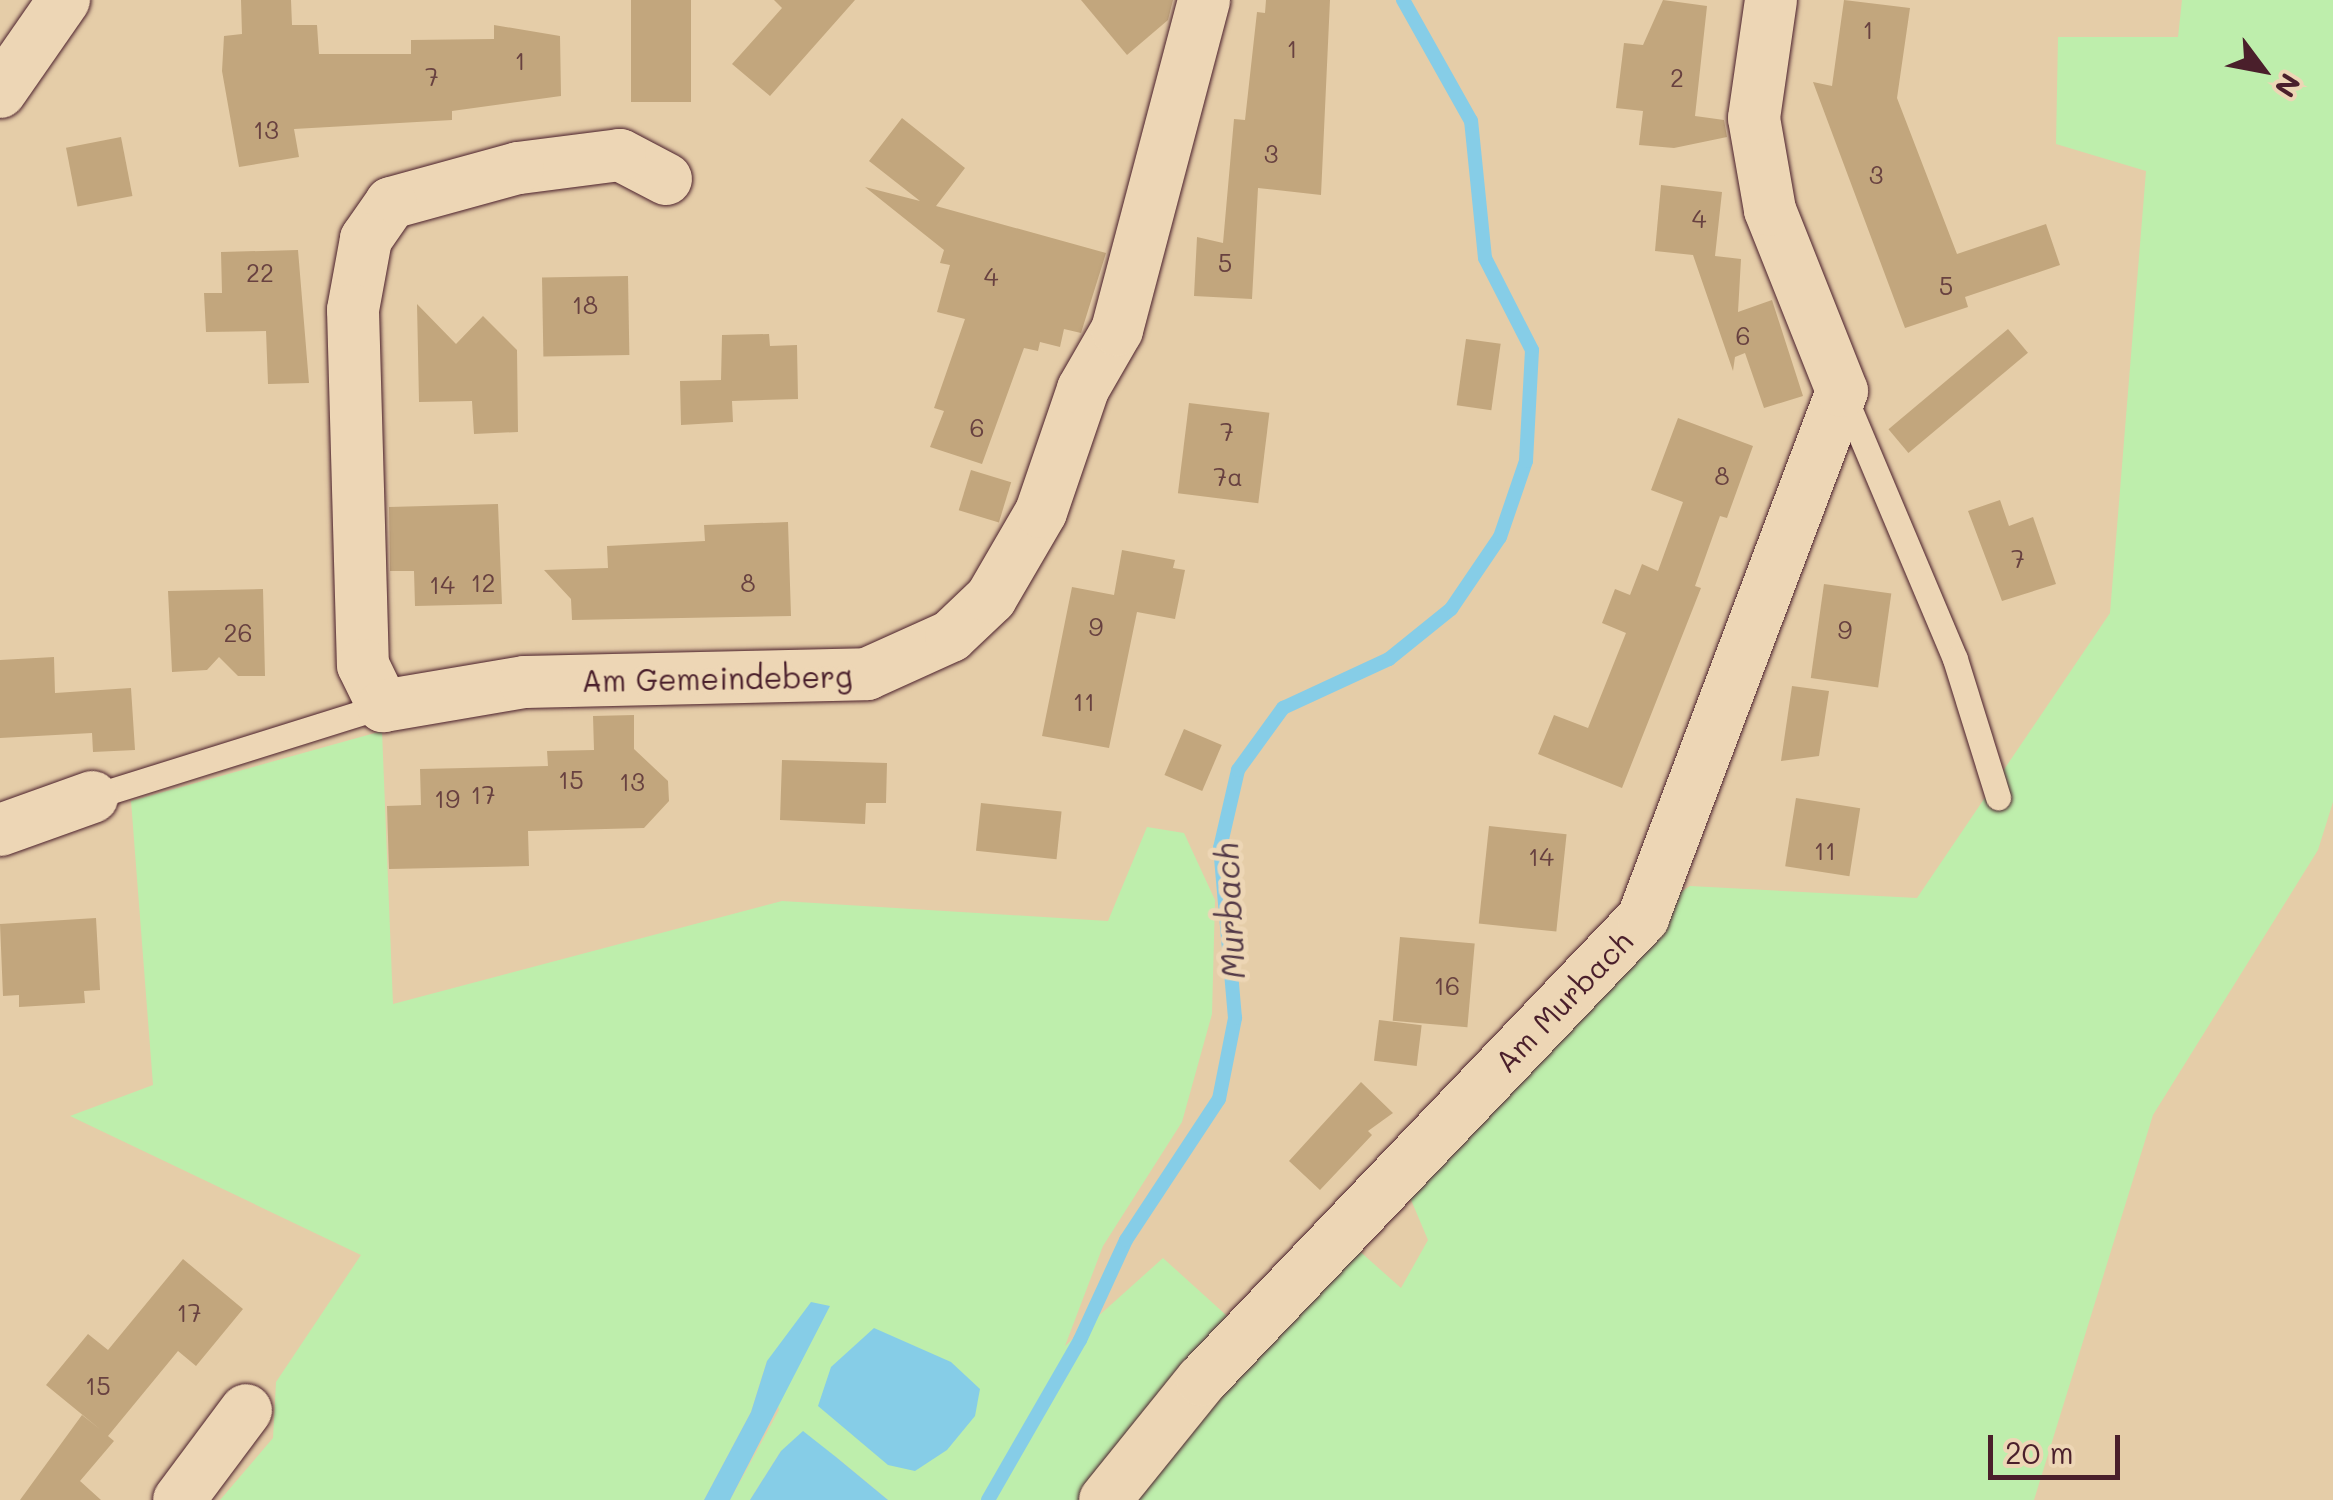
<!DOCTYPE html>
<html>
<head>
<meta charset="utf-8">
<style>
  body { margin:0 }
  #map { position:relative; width:2333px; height:1500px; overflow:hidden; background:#e5cda8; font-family:Mali,sans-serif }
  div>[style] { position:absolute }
  .green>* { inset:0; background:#beeeac }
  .water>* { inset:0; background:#86cde7 }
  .stream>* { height:14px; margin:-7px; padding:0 7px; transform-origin:7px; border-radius:7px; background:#86cde7 }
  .building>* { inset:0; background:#c2a67d; transform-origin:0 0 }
  .roads { filter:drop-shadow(0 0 2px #4a1f2b) drop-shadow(0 0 2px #4a1f2b) }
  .lane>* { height:25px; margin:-12.5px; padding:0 12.5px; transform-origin:12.5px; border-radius:12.5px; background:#edd6b5 }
  .street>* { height:52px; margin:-26px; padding:0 26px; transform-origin:26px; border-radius:26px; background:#edd6b5 }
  span { translate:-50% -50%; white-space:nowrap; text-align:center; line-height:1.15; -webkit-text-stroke:10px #edd6b5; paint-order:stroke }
  .number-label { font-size:25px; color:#684140 }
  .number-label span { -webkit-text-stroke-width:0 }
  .street-label { font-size:30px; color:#4a1f2b }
  .water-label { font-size:32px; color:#533947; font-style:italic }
  .north { position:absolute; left:2213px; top:20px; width:100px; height:100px; -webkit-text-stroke:8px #edd6b5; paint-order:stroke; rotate:122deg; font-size:28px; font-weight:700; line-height:40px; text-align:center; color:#4a1f2b }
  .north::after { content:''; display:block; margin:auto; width:35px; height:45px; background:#4a1f2b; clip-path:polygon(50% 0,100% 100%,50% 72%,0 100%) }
  .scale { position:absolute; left:1988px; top:1435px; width:132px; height:45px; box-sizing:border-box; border:5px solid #4a1f2b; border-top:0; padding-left:12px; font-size:30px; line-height:35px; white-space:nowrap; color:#4a1f2b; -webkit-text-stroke:8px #edd6b5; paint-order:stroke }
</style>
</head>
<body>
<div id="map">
  <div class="green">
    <div style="clip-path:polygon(2182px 0,2333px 0,2333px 802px,2318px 850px,2153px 1115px,2034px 1500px,888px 1500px,836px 1457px,781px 1451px,750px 1500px,730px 1500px,779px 1410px,767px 1361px,751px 1412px,704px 1500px,220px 1500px,273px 1438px,276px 1382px,361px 1255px,70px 1116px,153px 1085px,131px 801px,382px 731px,393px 1004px,782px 901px,1108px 921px,1147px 827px,1184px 833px,1215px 900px,1212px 1014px,1182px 1122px,1103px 1246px,1065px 1346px,1163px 1258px,1258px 1344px,1347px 1240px,1401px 1288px,1428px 1240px,1406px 1188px,1596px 949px,1690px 886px,1917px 898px,2110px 613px,2146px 171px,2056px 144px,2058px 37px,2178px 37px)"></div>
  </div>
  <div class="water">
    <div style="clip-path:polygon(811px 1302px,830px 1306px,730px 1500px,704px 1500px,751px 1412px,767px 1361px)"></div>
    <div style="clip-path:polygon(874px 1328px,951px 1362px,980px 1389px,975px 1416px,947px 1450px,915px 1471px,888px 1465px,818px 1406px,831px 1367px)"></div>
    <div style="clip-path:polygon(803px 1431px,836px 1457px,888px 1500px,750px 1500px,781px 1451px)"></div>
  </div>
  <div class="stream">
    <div style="left:988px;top:1500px;width:185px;rotate:-60.1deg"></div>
    <div style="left:1080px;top:1340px;width:110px;rotate:-65.3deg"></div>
    <div style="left:1126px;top:1240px;width:169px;rotate:-56.6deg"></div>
    <div style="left:1219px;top:1099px;width:83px;rotate:-78.8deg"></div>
    <div style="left:1235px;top:1018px;width:171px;rotate:-95deg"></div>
    <div style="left:1220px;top:848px;width:80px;rotate:-77deg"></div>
    <div style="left:1238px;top:770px;width:77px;rotate:-54deg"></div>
    <div style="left:1283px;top:708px;width:117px;rotate:-24.8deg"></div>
    <div style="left:1389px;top:659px;width:80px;rotate:-38.9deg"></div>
    <div style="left:1451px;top:609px;width:87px;rotate:-55.8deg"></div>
    <div style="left:1500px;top:537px;width:80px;rotate:-71.1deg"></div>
    <div style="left:1526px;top:461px;width:111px;rotate:-86.9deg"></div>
    <div style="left:1532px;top:350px;width:103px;rotate:-117.1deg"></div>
    <div style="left:1485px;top:258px;width:138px;rotate:-95.8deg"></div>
    <div style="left:1471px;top:121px;width:139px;rotate:-119.3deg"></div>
  </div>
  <div class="building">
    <div style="clip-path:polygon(241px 0,291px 0,292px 25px,317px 25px,319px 54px,411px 54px,411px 40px,494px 39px,494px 25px,560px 36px,561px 96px,452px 111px,452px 120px,294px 129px,299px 157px,239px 167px,222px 71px,224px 36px,242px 34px)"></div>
    <div style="left:631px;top:0;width:60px;height:102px"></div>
    <div style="clip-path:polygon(774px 0,855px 0,770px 96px,732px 64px,782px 8px)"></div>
    <div style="clip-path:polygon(1081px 0,1173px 0,1168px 20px,1127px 55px)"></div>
    <div style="clip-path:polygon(1266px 0,1330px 0,1321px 195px,1258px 188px,1252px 299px,1194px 296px,1197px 237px,1223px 243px,1234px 119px,1245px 120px,1257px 12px,1265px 13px)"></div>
    <div style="clip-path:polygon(1663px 0,1707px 6px,1695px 116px,1724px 120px,1727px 137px,1674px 148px,1639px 145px,1643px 111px,1616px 108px,1624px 43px,1643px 45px)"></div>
    <div style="clip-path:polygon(1844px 0,1910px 8px,1897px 98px,1957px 254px,2046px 224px,2060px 265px,1965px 297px,1968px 307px,1905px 328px,1813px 82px,1832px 86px)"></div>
    <div style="clip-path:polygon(902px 118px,965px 168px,936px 206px,1106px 253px,1081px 333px,1064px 329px,1060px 347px,1040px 342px,1038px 351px,1024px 348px,982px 464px,930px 447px,944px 411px,934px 408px,965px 319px,937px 312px,950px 265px,940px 263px,944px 250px,865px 187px,920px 201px,869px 161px)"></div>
    <div style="left:121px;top:137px;width:60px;height:56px;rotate:79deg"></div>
    <div style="clip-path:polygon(1661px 185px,1722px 192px,1715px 256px,1741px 259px,1738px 312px,1772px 300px,1803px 396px,1764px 408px,1745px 353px,1735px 357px,1733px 371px,1693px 255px,1655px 251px)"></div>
    <div style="clip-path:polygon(298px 250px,309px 383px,268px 384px,266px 331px,206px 332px,204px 293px,222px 293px,221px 252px)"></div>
    <div style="left:628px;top:276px;width:79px;height:86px;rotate:89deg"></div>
    <div style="clip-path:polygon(417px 304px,456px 344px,483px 316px,517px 350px,518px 432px,474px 434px,472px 401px,419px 402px)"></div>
    <div style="left:2008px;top:329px;width:31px;height:156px;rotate:50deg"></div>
    <div style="clip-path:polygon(769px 334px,770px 346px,797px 345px,798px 399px,732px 401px,733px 422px,681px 425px,680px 381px,721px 380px,722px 335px)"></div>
    <div style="left:1466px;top:339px;width:35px;height:67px;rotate:8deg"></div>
    <div style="left:1189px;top:403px;width:81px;height:91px;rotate:7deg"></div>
    <div style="clip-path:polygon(1678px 418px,1753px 446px,1727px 518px,1720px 516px,1695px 586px,1701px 588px,1622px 788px,1538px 754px,1554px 715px,1588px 728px,1626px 633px,1602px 623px,1615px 589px,1630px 595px,1642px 564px,1658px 571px,1683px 502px,1651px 490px)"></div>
    <div style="left:971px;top:470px;width:42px;height:42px;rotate:17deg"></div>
    <div style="clip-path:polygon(2000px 500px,2009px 526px,2033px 517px,2056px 584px,2002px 601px,1968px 511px)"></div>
    <div style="clip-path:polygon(498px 504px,502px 604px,415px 606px,414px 571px,390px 571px,389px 507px)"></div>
    <div style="clip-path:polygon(788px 522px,791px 616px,572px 620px,571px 599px,544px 570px,608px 568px,607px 546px,705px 541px,704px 525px)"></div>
    <div style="clip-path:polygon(1122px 550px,1175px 560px,1173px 568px,1185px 570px,1175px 619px,1137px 612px,1109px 748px,1042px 736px,1072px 587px,1114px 595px)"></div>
    <div style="left:1824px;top:584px;width:68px;height:95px;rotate:8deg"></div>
    <div style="clip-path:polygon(263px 589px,265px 676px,238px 676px,219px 657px,207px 670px,172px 672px,168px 591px)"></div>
    <div style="clip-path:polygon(54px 657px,55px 693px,131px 688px,135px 750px,93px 752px,92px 733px,0 738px,0 660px)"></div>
    <div style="clip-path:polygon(1792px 686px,1829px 691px,1819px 756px,1781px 761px)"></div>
    <div style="clip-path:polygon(634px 715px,634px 749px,668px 781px,669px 801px,644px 828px,528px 831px,529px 866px,389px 869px,387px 806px,421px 805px,420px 769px,548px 766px,547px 751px,594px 750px,593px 716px)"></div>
    <div style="left:1184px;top:729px;width:41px;height:50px;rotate:23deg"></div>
    <div style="clip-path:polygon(782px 760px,887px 763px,886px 803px,866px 803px,865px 824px,780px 820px)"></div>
    <div style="left:1796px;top:798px;width:65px;height:69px;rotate:9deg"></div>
    <div style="left:981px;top:803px;width:81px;height:48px;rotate:6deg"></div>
    <div style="left:1489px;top:826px;width:78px;height:98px;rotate:6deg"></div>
    <div style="clip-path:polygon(96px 918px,100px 990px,84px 991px,85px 1003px,19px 1007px,19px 995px,3px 996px,0 924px)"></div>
    <div style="left:1400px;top:937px;width:75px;height:84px;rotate:5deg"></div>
    <div style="left:1379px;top:1020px;width:43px;height:41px;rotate:7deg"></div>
    <div style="clip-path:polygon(1361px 1082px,1393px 1113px,1368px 1131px,1372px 1135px,1320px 1190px,1289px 1161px)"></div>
    <div style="clip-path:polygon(183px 1259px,243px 1309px,196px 1366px,178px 1351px,108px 1436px,114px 1441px,80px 1481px,101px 1500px,20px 1500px,82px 1415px,101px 1430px,46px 1385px,88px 1334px,108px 1350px)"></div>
  </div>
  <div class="roads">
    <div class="lane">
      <div style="left:1844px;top:396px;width:285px;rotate:67.1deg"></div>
      <div style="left:1955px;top:659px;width:145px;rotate:72.7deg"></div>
      <div style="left:92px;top:797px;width:305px;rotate:-17.4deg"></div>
    </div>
    <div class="street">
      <div style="left:0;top:92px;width:112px;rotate:-55.2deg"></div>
      <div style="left:666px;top:179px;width:52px;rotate:-152.4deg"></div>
      <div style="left:620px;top:155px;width:103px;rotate:172.7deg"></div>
      <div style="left:518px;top:168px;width:132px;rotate:164.6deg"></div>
      <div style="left:391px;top:203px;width:44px;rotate:124.8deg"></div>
      <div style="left:366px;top:239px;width:72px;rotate:100.4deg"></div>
      <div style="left:353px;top:310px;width:355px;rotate:88.4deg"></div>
      <div style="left:363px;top:665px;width:46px;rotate:64deg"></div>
      <div style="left:383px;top:706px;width:144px;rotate:-9.6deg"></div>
      <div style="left:525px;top:682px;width:342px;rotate:-1.3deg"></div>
      <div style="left:867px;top:674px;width:92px;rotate:-24.3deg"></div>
      <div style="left:951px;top:636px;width:55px;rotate:-43.5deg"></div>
      <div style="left:991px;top:598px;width:99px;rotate:-59.8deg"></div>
      <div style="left:1041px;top:512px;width:130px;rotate:-71.1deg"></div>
      <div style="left:1083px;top:389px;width:68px;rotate:-60deg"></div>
      <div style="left:1117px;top:330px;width:341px;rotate:-75.2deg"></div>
      <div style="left:0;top:830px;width:98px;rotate:-19.7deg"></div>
      <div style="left:179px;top:1500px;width:112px;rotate:-53.3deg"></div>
      <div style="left:1105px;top:1500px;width:154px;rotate:-51.1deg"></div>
      <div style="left:1202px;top:1380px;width:639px;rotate:-46.33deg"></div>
      <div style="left:1643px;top:918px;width:563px;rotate:-69.31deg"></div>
      <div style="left:1842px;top:391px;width:195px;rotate:-111.7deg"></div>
      <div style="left:1770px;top:210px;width:93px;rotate:-99.9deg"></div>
      <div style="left:1754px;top:118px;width:119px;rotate:-81.8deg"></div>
    </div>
  </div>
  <div class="number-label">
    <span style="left:1868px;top:29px">1</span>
    <span style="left:1292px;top:48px">1</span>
    <span style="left:520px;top:60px">1</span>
    <span style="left:432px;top:76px">7</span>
    <span style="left:1677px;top:77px">2</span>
    <span style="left:266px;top:129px">13</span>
    <span style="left:1271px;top:153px">3</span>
    <span style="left:1876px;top:174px">3</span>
    <span style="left:1699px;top:218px">4</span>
    <span style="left:1225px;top:262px">5</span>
    <span style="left:260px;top:272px">22</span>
    <span style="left:991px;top:276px">4</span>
    <span style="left:1946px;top:285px">5</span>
    <span style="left:585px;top:304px">18</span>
    <span style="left:1743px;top:335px">6</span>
    <span style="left:977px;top:427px">6</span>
    <span style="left:1227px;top:431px">7</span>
    <span style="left:1722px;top:475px">8</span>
    <span style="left:1228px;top:476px">7a</span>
    <span style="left:2018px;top:558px">7</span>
    <span style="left:483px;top:582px">12</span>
    <span style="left:748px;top:582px">8</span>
    <span style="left:442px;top:584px">14</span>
    <span style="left:1096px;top:626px">9</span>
    <span style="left:1845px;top:629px">9</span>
    <span style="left:238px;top:632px">26</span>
    <span style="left:1084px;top:701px">11</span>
    <span style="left:571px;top:779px">15</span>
    <span style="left:632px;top:781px">13</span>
    <span style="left:483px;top:794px">17</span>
    <span style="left:447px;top:798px">19</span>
    <span style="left:1825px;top:850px">11</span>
    <span style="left:1541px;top:856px">14</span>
    <span style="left:1447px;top:985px">16</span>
    <span style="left:189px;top:1312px">17</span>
    <span style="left:98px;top:1385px">15</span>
  </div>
  <div class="street-label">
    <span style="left:717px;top:678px;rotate:-1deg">Am Gemeindeberg</span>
    <span style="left:1563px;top:1001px;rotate:-46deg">Am Murbach</span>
  </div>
  <div class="water-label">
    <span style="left:1229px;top:911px;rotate:-93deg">Murbach</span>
  </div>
  <div class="north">N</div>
  <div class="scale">20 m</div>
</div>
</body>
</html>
